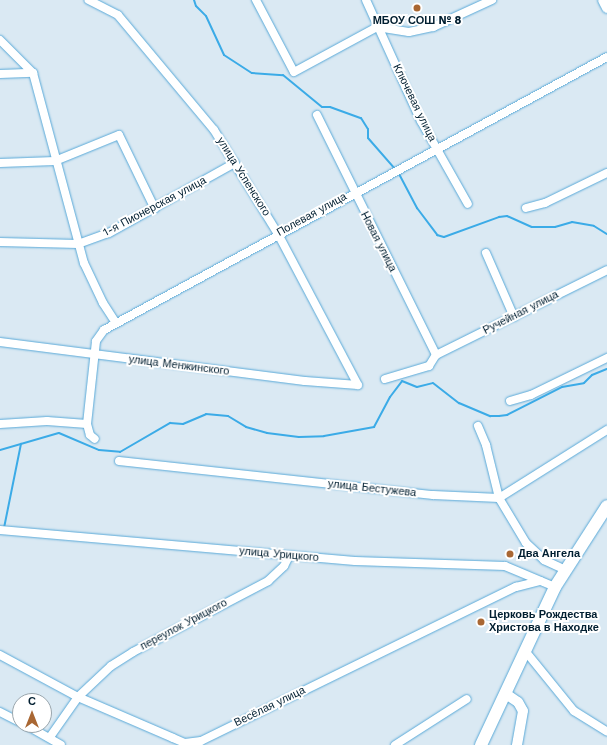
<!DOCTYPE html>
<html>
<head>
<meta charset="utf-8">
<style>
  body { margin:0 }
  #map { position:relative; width:607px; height:745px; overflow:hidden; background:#dae9f3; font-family:"Work Sans",sans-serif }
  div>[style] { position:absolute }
  .stream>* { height:2px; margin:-1px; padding:0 1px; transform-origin:1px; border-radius:1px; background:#3babe7 }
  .roads { filter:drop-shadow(0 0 1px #59a9d8) drop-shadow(0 0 1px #59a9d8) }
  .minor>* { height:8px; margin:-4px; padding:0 4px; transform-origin:4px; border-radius:4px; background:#fff }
  .tertiary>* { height:10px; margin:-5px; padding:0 5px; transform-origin:5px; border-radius:5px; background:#fff }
  .primary>* { height:12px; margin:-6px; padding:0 6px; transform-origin:6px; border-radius:6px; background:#fff }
  .dots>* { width:11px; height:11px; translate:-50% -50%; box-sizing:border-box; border:2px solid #fff; border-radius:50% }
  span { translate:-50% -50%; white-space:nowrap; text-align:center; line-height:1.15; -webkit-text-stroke:4px #fff; paint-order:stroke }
  .poi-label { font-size:11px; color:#001e30; font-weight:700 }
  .left { translate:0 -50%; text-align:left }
  .street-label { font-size:11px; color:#001e30 }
  .north { position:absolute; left:12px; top:693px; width:40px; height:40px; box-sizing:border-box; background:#fff; border:1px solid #99a5ac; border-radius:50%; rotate:0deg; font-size:11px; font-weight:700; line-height:16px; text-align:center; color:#001e30 }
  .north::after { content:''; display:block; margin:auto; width:14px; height:18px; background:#a96733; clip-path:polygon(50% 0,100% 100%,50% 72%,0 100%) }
</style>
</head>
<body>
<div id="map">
  <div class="stream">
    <div style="left:194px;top:0;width:6px;rotate:72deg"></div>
    <div style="left:196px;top:6px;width:14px;rotate:45deg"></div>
    <div style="left:206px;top:16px;width:43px;rotate:65.2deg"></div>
    <div style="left:224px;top:55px;width:33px;rotate:33deg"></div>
    <div style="left:252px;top:73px;width:31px;rotate:4deg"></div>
    <div style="left:283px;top:75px;width:50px;rotate:39.4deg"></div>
    <div style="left:322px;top:107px;width:8px"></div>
    <div style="left:330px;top:107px;width:33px;rotate:20deg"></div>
    <div style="left:361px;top:118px;width:13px;rotate:58deg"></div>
    <div style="left:368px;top:129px;width:9px;rotate:90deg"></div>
    <div style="left:368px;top:138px;width:41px;rotate:48.9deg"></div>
    <div style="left:398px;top:172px;width:41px;rotate:62.2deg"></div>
    <div style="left:417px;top:208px;width:34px;rotate:53deg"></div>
    <div style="left:437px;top:235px;width:7px;rotate:16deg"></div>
    <div style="left:444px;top:237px;width:59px;rotate:-20deg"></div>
    <div style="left:499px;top:217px;width:8px;rotate:-7deg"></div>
    <div style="left:507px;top:216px;width:27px;rotate:24deg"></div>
    <div style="left:532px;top:227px;width:23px"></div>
    <div style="left:555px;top:227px;width:18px;rotate:-16deg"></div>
    <div style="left:572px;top:222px;width:22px;rotate:10deg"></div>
    <div style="left:594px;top:226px;width:15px;rotate:32deg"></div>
    <div style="left:0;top:450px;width:61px;rotate:-16.1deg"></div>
    <div style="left:59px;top:433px;width:43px;rotate:23deg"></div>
    <div style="left:99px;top:450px;width:21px;rotate:5deg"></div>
    <div style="left:120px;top:452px;width:58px;rotate:-30.1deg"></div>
    <div style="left:170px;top:423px;width:13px;rotate:4deg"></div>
    <div style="left:183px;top:424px;width:25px;rotate:-23deg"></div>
    <div style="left:206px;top:414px;width:22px;rotate:5deg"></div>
    <div style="left:228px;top:416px;width:21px;rotate:31deg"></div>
    <div style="left:246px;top:427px;width:22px;rotate:16deg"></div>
    <div style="left:267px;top:433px;width:32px;rotate:7deg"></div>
    <div style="left:299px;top:437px;width:25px;rotate:-2deg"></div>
    <div style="left:324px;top:436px;width:51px;rotate:-10.2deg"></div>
    <div style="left:374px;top:427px;width:34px;rotate:-62deg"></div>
    <div style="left:390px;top:397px;width:20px;rotate:-53deg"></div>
    <div style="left:402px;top:381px;width:16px;rotate:22deg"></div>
    <div style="left:417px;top:387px;width:16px;rotate:-14deg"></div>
    <div style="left:433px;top:383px;width:33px;rotate:38deg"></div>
    <div style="left:459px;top:403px;width:34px;rotate:23deg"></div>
    <div style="left:490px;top:416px;width:9px"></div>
    <div style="left:499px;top:416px;width:8px;rotate:-7deg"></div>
    <div style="left:507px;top:415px;width:62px;rotate:-27deg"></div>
    <div style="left:562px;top:387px;width:22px;rotate:-10deg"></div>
    <div style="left:584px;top:383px;width:11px;rotate:-45deg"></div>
    <div style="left:592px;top:375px;width:16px;rotate:-22deg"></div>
    <div style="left:4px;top:528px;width:86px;rotate:-78.6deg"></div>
  </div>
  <div class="roads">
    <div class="minor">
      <div style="left:256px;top:0;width:81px;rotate:62.2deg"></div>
      <div style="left:294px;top:72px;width:94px;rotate:-28.5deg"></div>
      <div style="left:377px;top:27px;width:32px;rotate:9deg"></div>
      <div style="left:409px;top:32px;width:25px;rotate:-12deg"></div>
      <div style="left:433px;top:27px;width:65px;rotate:-24.6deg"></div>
      <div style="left:366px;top:0;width:133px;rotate:65.6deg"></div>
      <div style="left:421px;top:121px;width:95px;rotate:60.5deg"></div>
      <div style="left:0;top:40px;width:47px;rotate:45deg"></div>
      <div style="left:33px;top:73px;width:197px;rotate:75deg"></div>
      <div style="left:84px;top:263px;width:44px;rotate:64.6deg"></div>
      <div style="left:103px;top:303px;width:24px;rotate:57deg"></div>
      <div style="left:0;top:74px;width:33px;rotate:-2deg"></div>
      <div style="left:317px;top:115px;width:268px;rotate:63.6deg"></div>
      <div style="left:0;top:163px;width:55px;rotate:-2.1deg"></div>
      <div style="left:55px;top:161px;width:69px;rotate:-22.1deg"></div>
      <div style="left:119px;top:135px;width:82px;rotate:64.1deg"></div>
      <div style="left:526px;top:208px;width:20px;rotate:-15deg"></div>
      <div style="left:545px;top:203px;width:69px;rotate:-25.8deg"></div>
      <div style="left:0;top:242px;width:78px;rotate:1.5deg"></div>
      <div style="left:78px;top:244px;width:33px;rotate:-20deg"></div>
      <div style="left:109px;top:233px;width:144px;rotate:-29.1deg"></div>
      <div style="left:486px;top:253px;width:70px;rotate:66.4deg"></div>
      <div style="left:0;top:342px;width:307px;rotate:7.3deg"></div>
      <div style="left:305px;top:381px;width:53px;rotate:4.3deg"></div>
      <div style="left:358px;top:385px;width:171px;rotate:-117.9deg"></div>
      <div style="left:278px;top:234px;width:122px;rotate:-121.6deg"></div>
      <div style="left:214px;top:130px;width:150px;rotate:-129.9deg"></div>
      <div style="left:118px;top:15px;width:33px;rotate:-153deg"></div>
      <div style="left:436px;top:355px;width:191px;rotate:-26.4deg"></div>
      <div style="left:385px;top:379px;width:46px;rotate:-16.5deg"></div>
      <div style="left:429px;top:366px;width:13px;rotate:-58deg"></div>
      <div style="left:510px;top:401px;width:22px;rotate:-16deg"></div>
      <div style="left:531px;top:395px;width:85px;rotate:-26deg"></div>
      <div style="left:0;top:424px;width:47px;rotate:-3.7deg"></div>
      <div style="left:47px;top:421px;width:40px;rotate:4.3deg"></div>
      <div style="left:87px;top:424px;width:11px;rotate:75deg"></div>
      <div style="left:90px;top:435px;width:6px;rotate:39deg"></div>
      <div style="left:87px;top:424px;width:83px;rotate:-83.8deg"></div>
      <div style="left:96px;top:341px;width:14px;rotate:-54deg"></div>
      <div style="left:104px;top:330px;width:572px;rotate:-28.49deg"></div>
      <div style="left:478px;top:426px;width:21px;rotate:67deg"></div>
      <div style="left:486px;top:445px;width:55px;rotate:76.2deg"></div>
      <div style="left:499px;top:498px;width:52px;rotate:59deg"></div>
      <div style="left:526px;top:543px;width:25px;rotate:43deg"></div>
      <div style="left:544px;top:560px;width:23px;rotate:25deg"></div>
      <div style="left:119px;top:461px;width:316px;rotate:6.2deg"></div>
      <div style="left:433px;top:495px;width:66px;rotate:2.6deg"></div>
      <div style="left:499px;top:498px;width:128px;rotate:-32.2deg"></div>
      <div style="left:0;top:530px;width:356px;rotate:5deg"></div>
      <div style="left:355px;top:561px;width:150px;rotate:1.9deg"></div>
      <div style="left:505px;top:566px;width:54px;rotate:22.8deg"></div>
      <div style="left:526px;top:652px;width:76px;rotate:50.9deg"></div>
      <div style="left:574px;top:711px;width:39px;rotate:32deg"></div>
      <div style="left:0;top:655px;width:89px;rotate:28.3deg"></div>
      <div style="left:78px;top:697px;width:103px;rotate:23.3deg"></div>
      <div style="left:173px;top:738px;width:13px;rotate:23deg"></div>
      <div style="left:185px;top:743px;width:16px;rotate:-7deg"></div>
      <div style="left:201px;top:741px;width:351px;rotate:-26.1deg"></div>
      <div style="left:516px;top:587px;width:25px;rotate:-14deg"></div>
      <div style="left:0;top:712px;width:22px;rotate:27deg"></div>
      <div style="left:26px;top:725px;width:40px;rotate:29.7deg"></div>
      <div style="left:50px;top:737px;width:49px;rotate:-55deg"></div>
      <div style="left:78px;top:697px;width:45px;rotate:-43.2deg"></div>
      <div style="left:111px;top:666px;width:26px;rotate:-32deg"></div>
      <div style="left:133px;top:652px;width:153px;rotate:-27.7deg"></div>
      <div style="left:268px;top:581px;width:22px;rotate:-43deg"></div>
      <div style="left:284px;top:566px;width:11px;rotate:-63deg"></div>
      <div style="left:395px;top:745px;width:85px;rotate:-32.6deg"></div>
    </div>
    <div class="tertiary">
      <div style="left:603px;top:0;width:9px;rotate:63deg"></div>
      <div style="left:506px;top:694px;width:14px;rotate:34deg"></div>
      <div style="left:518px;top:702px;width:10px;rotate:61deg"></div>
      <div style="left:523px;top:711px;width:35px;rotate:100deg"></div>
    </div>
    <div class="primary">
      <div style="left:481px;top:745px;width:174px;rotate:-64.9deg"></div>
      <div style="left:555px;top:587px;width:96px;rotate:-57.3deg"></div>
    </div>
  </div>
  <div class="dots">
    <div style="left:417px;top:8px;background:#a96733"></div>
    <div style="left:510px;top:554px;background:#a96733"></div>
    <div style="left:481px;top:622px;background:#a96733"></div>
  </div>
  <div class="poi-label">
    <span style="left:417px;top:21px">МБОУ СОШ № 8</span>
    <span class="left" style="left:518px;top:554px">Два Ангела</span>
    <span class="left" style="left:489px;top:622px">Церковь Рождества<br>Христова в Находке</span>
  </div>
  <div class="street-label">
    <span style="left:414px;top:103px;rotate:64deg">Ключевая улица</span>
    <span style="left:243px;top:177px;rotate:58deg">улица Успенского</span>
    <span style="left:155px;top:207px;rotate:-28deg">1-я Пионерская улица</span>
    <span style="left:312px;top:215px;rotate:-29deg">Полевая улица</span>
    <span style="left:378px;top:242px;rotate:63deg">Новая улица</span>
    <span style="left:521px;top:313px;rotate:-27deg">Ручейная улица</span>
    <span style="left:179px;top:366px;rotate:7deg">улица Менжинского</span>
    <span style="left:372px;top:489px;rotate:6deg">улица Бестужева</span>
    <span style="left:279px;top:555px;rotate:5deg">улица Урицкого</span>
    <span style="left:184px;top:625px;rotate:-28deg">переулок Урицкого</span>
    <span style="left:270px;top:707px;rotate:-26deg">Весёлая улица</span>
  </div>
  <div class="north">С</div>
</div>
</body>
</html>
